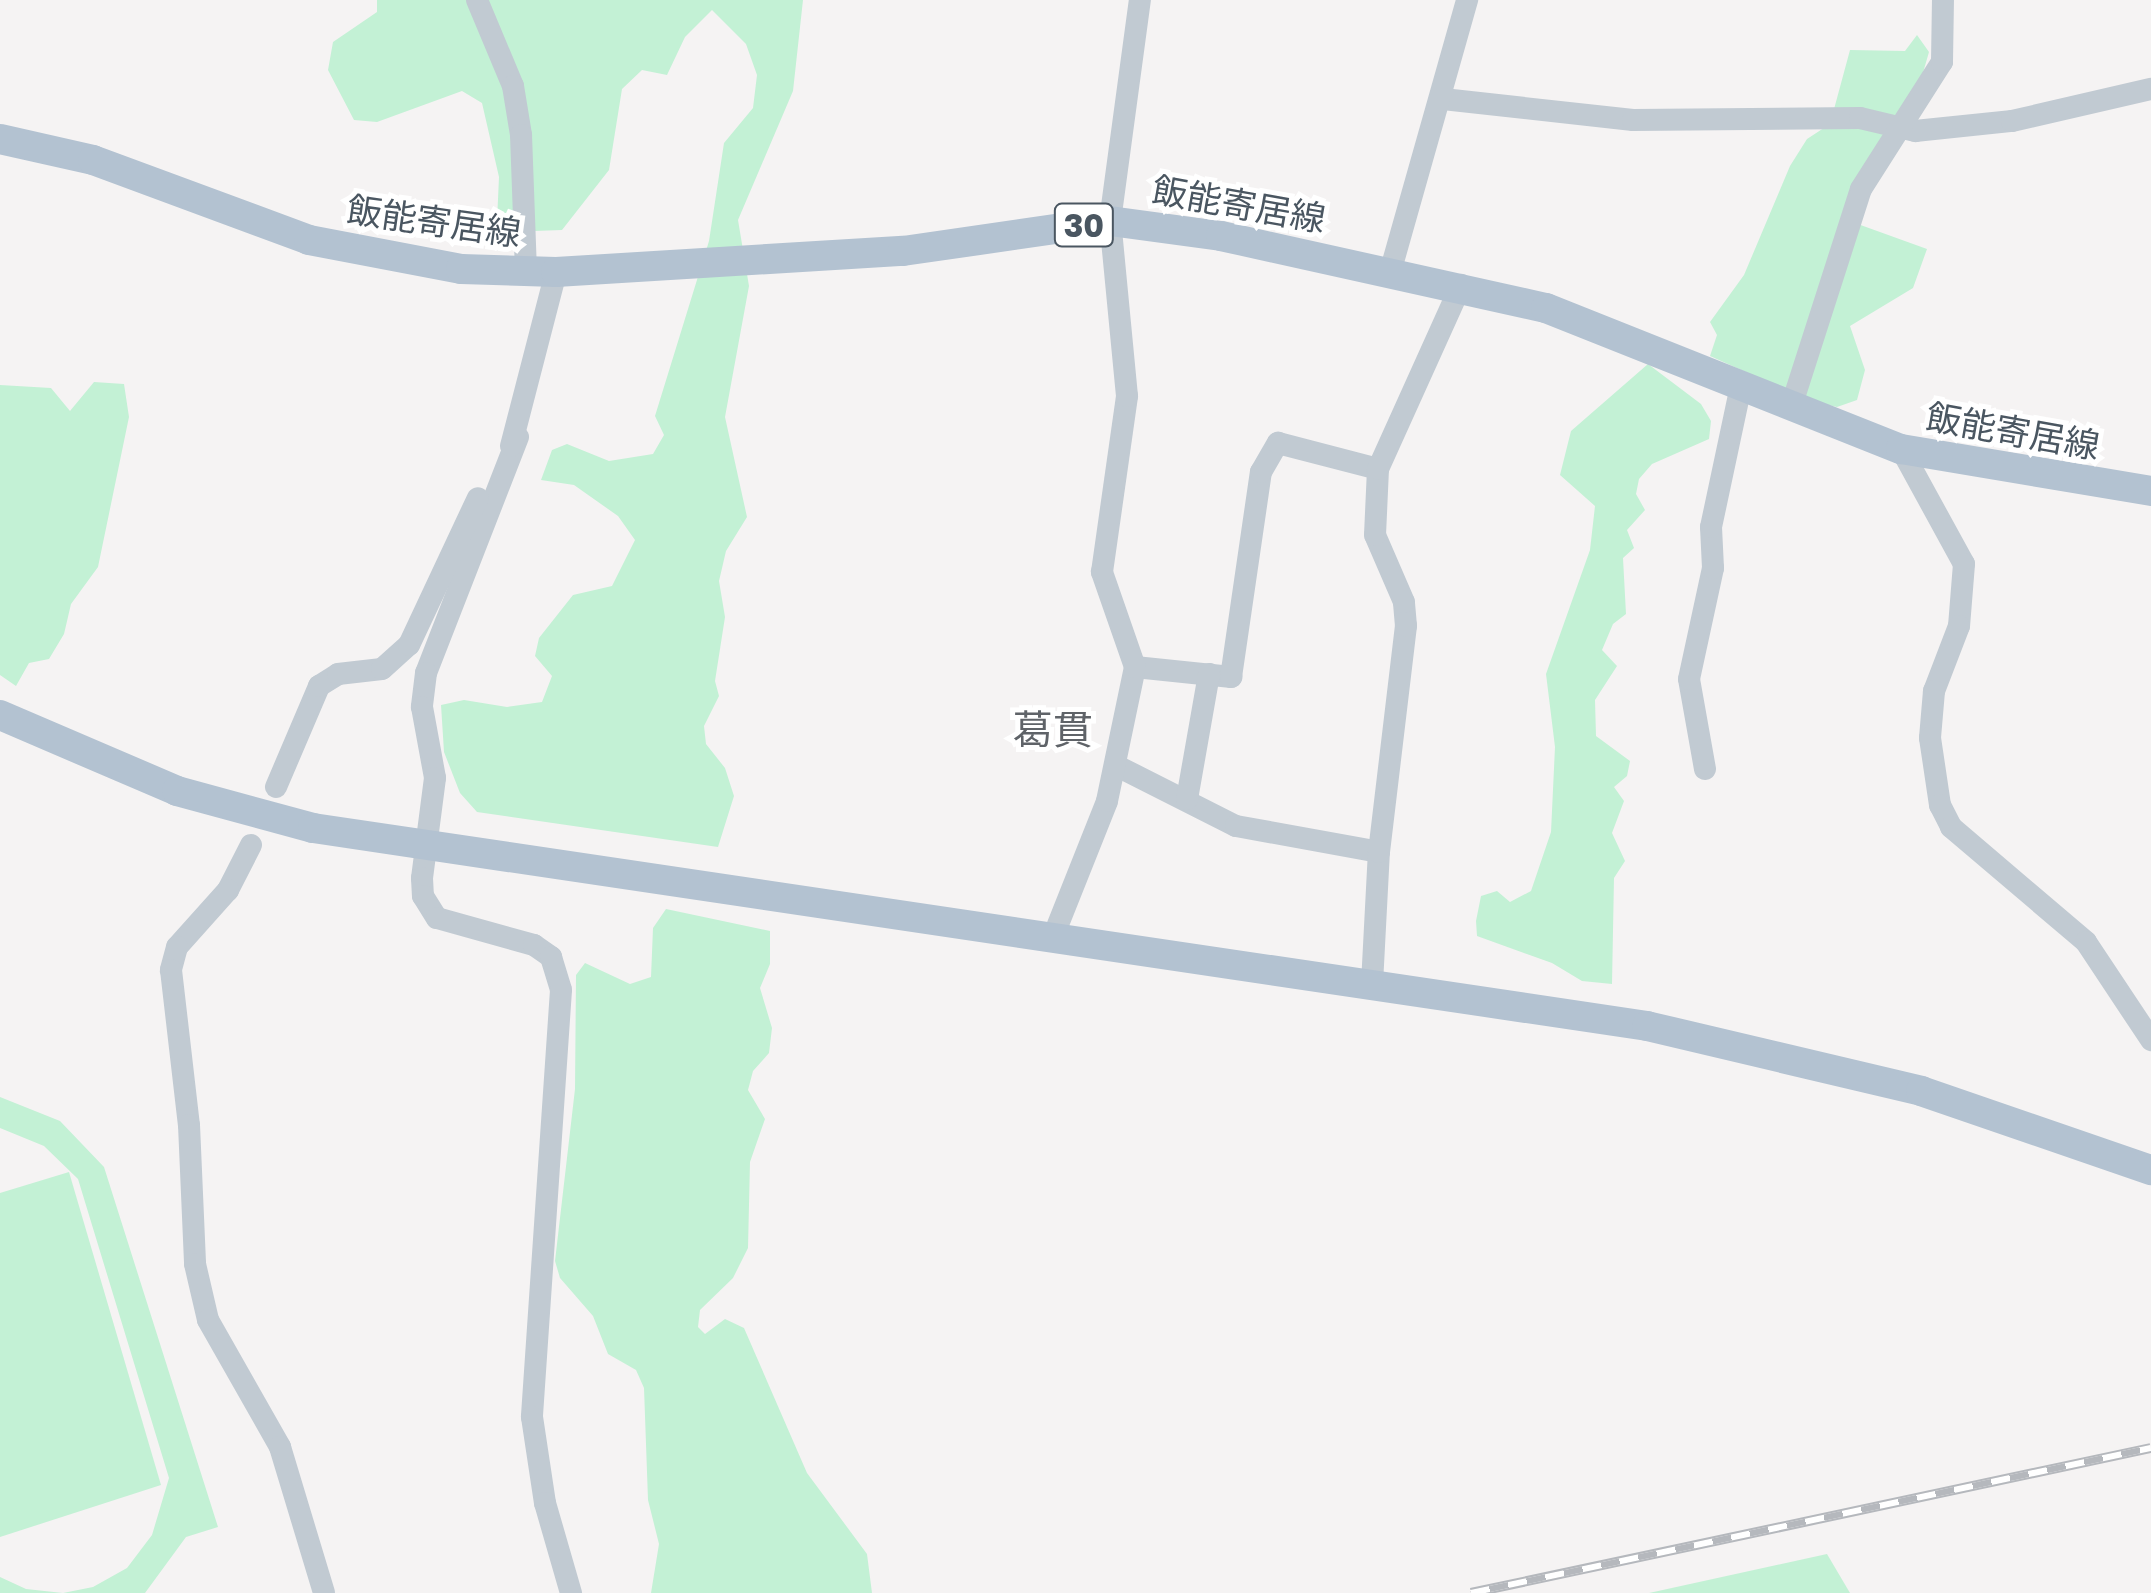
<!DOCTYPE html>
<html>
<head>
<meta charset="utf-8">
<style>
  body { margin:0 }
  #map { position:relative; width:2151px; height:1593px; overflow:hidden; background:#f5f3f3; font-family:"Golos Text","Noto Sans JP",sans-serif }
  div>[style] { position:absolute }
  .green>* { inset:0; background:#c3f1d5 }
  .minor>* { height:22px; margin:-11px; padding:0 11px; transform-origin:11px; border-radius:11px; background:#c1cad2 }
  .major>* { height:30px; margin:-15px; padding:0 15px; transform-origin:15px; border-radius:15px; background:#b3c2d1 }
  .rail>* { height:10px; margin-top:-5px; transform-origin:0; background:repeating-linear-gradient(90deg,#fff 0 19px,#b5b8bd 0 38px); box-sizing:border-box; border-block:2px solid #b5b8bd }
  span { translate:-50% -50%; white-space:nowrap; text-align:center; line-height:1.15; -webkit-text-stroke:10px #fff; paint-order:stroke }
  .shield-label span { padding:2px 8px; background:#fff; border:2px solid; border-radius:8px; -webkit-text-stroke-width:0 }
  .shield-label { font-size:32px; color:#4a5661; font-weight:700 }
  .street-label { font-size:35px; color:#4a5661 }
  .quarter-label { font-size:40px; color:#5f6368 }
</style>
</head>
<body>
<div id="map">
  <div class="green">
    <div style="clip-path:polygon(377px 0,803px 0,793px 91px,738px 220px,749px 286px,725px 417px,747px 517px,726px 551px,719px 581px,725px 617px,715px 681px,719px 696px,704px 726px,706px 744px,725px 768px,734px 796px,718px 847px,477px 812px,460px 793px,444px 752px,441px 705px,464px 700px,507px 707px,542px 702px,552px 676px,535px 656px,539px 638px,573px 595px,612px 586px,635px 540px,618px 516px,574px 485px,541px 480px,552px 450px,567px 444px,609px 461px,653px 454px,664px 435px,655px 416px,709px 241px,724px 143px,753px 108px,757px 75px,746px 44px,712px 10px,685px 37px,667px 75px,642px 70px,622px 89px,609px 170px,562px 230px,534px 231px,497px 221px,499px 177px,482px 103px,462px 91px,377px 122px,354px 120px,328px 70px,333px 42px,377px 12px)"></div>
    <div style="clip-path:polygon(1917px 35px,1929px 52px,1920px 83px,1855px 223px,1927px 249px,1913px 288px,1850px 326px,1865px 370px,1857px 400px,1837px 407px,1811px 401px,1710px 356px,1717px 335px,1710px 322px,1744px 275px,1790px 166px,1807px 139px,1830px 124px,1850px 50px,1905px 51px)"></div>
    <div style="clip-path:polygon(1648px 364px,1701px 404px,1711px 421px,1709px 439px,1652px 464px,1639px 479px,1636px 494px,1645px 510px,1627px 530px,1634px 548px,1623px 558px,1626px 614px,1613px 624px,1602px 650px,1617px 666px,1595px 700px,1596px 736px,1630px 761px,1627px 776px,1614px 787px,1624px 801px,1612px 833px,1625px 861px,1614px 878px,1612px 984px,1582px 981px,1552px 963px,1477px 936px,1476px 921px,1481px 896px,1497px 891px,1510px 902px,1531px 891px,1551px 832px,1555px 747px,1546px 674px,1590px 550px,1595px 506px,1560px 475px,1571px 431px)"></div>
    <div style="clip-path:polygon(94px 382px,124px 384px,129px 417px,98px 567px,71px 604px,64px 634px,49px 659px,29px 663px,16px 686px,0 675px,0 385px,51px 388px,70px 411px)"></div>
    <div style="clip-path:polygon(666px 909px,770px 931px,770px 964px,760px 988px,772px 1028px,769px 1053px,753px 1071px,748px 1090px,765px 1119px,750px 1162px,748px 1248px,733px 1278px,700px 1310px,698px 1327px,705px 1334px,725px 1319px,744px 1328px,807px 1473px,867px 1554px,872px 1593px,651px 1593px,659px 1544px,648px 1500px,644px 1388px,636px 1370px,608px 1354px,593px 1316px,560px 1278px,555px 1261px,575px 1089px,576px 975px,585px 963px,630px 984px,651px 977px,653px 928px)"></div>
    <div style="clip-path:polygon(0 1097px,60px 1121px,104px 1167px,218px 1527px,186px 1537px,145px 1593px,0 1593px,0 1577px,26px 1589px,63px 1593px,93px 1587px,127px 1568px,152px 1535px,169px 1478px,78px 1179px,44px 1146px,0 1128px)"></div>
    <div style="clip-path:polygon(69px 1172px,161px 1485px,0 1537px,0 1193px)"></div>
    <div style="clip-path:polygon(1827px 1554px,1850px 1593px,1649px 1593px)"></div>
  </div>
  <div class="minor">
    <div style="left:477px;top:0;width:93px;rotate:67.3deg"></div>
    <div style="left:513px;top:86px;width:50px;rotate:80.7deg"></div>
    <div style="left:521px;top:135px;width:138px;rotate:87.9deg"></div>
    <div style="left:1443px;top:99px;width:191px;rotate:6.3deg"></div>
    <div style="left:1633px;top:120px;width:227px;rotate:-0.5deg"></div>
    <div style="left:1860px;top:118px;width:57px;rotate:13.3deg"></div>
    <div style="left:1915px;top:131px;width:98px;rotate:-5.9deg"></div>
    <div style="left:2012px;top:121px;width:143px;rotate:-13deg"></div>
    <div style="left:1391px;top:269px;width:280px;rotate:-74.2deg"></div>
    <div style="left:1791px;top:407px;width:229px;rotate:-72.2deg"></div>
    <div style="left:1861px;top:189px;width:151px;rotate:-57.5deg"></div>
    <div style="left:1942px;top:62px;width:62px;rotate:-89.1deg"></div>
    <div style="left:518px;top:437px;width:253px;rotate:111.3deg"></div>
    <div style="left:426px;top:673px;width:34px;rotate:97deg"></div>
    <div style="left:422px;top:707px;width:72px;rotate:79.6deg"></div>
    <div style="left:435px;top:778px;width:101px;rotate:97.4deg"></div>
    <div style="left:422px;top:878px;width:18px;rotate:87deg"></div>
    <div style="left:423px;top:896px;width:26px;rotate:58deg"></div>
    <div style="left:437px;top:918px;width:101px;rotate:15.6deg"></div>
    <div style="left:534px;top:945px;width:21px;rotate:35deg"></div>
    <div style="left:551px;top:957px;width:34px;rotate:73deg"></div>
    <div style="left:561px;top:990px;width:428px;rotate:93.9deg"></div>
    <div style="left:532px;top:1417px;width:87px;rotate:81.4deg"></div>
    <div style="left:545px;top:1503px;width:94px;rotate:73.9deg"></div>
    <div style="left:511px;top:446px;width:180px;rotate:-75.5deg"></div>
    <div style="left:1901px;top:449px;width:131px;rotate:61.3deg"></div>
    <div style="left:1964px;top:564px;width:62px;rotate:94.6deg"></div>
    <div style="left:1959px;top:626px;width:70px;rotate:111deg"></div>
    <div style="left:1934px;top:691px;width:47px;rotate:94.9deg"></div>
    <div style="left:1930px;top:738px;width:68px;rotate:81.5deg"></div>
    <div style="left:1940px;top:805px;width:25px;rotate:63deg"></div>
    <div style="left:1951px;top:827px;width:177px;rotate:40.4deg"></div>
    <div style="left:2086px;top:942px;width:118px;rotate:56.4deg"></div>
    <div style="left:1135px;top:667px;width:97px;rotate:5.9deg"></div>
    <div style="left:1231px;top:677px;width:207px;rotate:-81.7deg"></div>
    <div style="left:1261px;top:472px;width:34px;rotate:-60deg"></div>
    <div style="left:1278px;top:443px;width:103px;rotate:14.6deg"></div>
    <div style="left:1117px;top:766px;width:133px;rotate:26.8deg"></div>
    <div style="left:1236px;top:826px;width:145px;rotate:10.3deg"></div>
    <div style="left:1705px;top:769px;width:91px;rotate:-100.1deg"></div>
    <div style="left:1689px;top:679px;width:114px;rotate:-77.8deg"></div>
    <div style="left:1713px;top:568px;width:41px;rotate:-92.8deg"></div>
    <div style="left:1711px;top:527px;width:144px;rotate:-78deg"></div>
    <div style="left:276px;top:787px;width:110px;rotate:-66.9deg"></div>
    <div style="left:319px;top:686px;width:22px;rotate:-32deg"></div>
    <div style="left:338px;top:674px;width:44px;rotate:-6.5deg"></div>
    <div style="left:382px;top:669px;width:36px;rotate:-42deg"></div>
    <div style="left:409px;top:645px;width:162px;rotate:-64.9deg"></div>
    <div style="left:1187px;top:799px;width:127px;rotate:-80deg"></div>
    <div style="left:251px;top:845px;width:51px;rotate:117.1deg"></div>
    <div style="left:228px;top:890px;width:76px;rotate:131.8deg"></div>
    <div style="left:177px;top:947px;width:24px;rotate:105deg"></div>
    <div style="left:171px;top:970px;width:156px;rotate:83.4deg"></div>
    <div style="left:189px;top:1125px;width:139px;rotate:87.5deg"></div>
    <div style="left:195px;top:1264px;width:57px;rotate:76.9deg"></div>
    <div style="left:208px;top:1320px;width:146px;rotate:60.4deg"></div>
    <div style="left:280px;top:1447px;width:152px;rotate:73.2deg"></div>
    <div style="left:1053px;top:937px;width:146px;rotate:-68.3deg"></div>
    <div style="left:1107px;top:801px;width:137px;rotate:-78.2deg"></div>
    <div style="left:1135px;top:667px;width:101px;rotate:-109.2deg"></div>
    <div style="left:1102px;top:572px;width:178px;rotate:-81.9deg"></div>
    <div style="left:1127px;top:396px;width:176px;rotate:-95.5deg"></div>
    <div style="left:1110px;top:221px;width:223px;rotate:-82.3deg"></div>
    <div style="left:1372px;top:984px;width:132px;rotate:-87deg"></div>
    <div style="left:1379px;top:852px;width:228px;rotate:-83.2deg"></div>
    <div style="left:1406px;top:626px;width:24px;rotate:-95deg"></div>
    <div style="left:1404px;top:602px;width:73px;rotate:-113.4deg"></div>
    <div style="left:1375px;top:535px;width:66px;rotate:-87.4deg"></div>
    <div style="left:1378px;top:469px;width:202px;rotate:-65.7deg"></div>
  </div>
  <div class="major">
    <div style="left:0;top:139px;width:95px;rotate:12.7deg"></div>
    <div style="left:93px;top:160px;width:230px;rotate:20.3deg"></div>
    <div style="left:309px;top:240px;width:155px;rotate:10.8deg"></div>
    <div style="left:461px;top:269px;width:95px;rotate:1.8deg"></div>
    <div style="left:556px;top:272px;width:348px;rotate:-3.5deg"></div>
    <div style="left:903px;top:251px;width:209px;rotate:-8.2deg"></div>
    <div style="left:1110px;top:221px;width:112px;rotate:7.7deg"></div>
    <div style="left:1221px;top:236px;width:333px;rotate:12.5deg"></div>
    <div style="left:1546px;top:308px;width:382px;rotate:21.7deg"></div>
    <div style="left:1901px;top:449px;width:254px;rotate:9.5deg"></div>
    <div style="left:0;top:715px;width:193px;rotate:23.2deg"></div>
    <div style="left:177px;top:791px;width:141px;rotate:15.2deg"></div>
    <div style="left:313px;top:828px;width:1349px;rotate:8.44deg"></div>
    <div style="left:1647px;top:1026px;width:282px;rotate:13.3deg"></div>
    <div style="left:1921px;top:1091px;width:243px;rotate:19deg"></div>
  </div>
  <div class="rail">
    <div style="left:1471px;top:1593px;width:695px;rotate:-12.04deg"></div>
  </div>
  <div class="shield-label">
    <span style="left:1084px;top:225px">30</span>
  </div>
  <div class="street-label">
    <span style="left:1239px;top:204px;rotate:10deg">飯能寄居線</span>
    <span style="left:434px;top:221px;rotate:8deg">飯能寄居線</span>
    <span style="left:2013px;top:431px;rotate:10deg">飯能寄居線</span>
  </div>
  <div class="quarter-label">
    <span style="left:1053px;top:729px">葛貫</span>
  </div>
</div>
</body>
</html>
